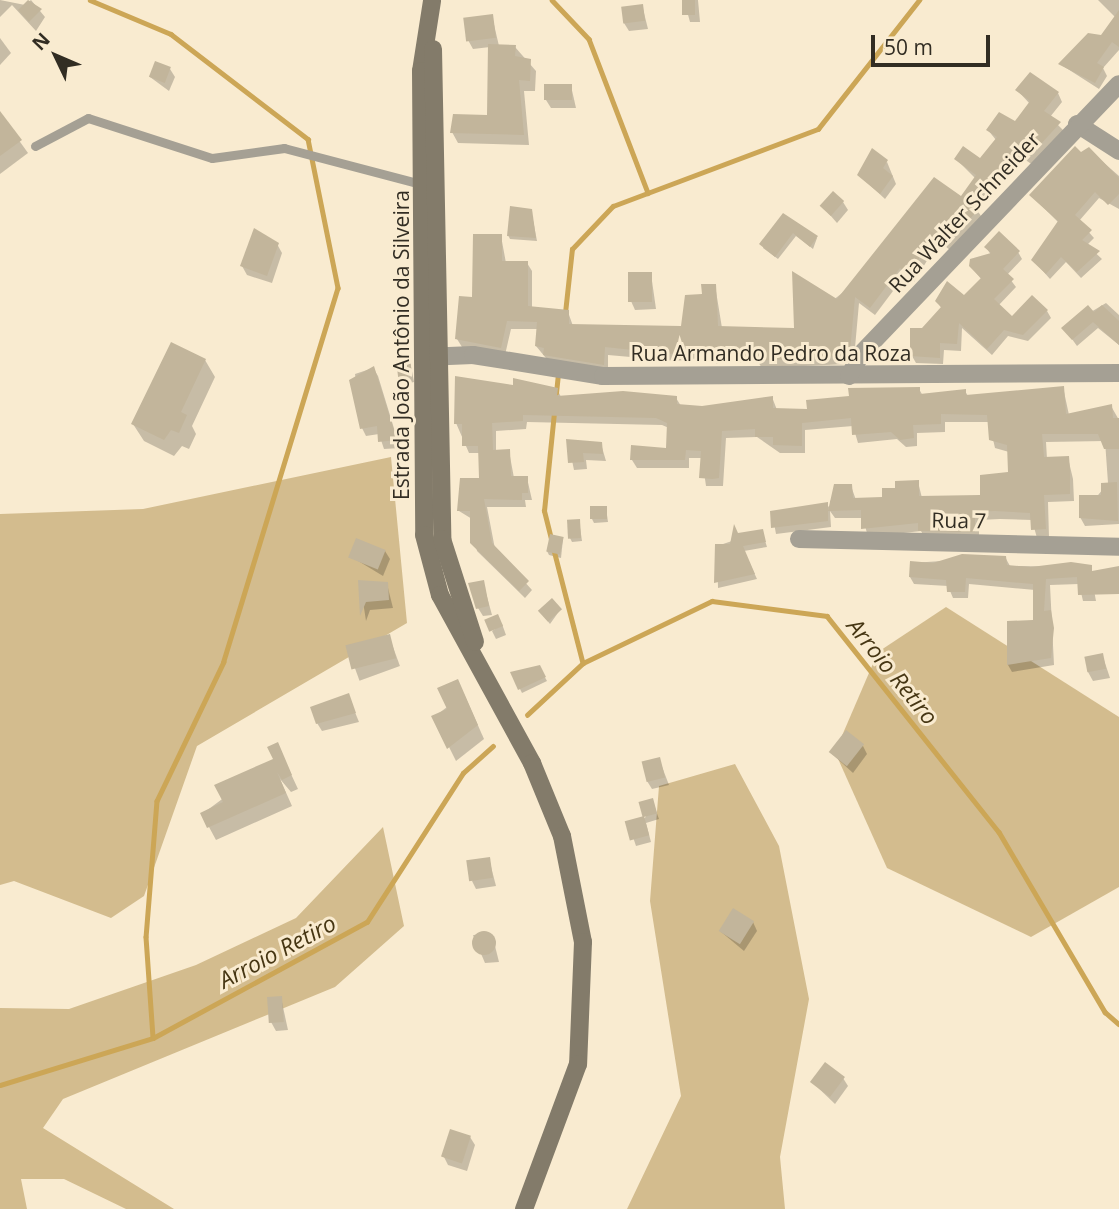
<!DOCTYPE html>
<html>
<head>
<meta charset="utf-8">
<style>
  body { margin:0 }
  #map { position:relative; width:1119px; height:1209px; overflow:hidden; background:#f9ebd0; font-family:"Open Sans",sans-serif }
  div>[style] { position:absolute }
  .green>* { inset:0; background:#d3bc8e }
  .shadow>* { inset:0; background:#0003; transform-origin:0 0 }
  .stream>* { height:4.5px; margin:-2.25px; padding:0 2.25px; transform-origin:2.25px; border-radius:2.25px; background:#cca656 }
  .building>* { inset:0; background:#c2b59b; transform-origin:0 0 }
  .round { border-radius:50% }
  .lane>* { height:9px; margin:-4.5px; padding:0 4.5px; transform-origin:4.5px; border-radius:4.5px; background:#a5a094 }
  .street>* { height:18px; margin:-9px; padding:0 9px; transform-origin:9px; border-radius:9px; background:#a5a094 }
  .secondary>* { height:18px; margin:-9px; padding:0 9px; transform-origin:9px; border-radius:9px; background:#837b6a }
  span { translate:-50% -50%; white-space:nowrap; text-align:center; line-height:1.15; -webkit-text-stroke:6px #f9ebd0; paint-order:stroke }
  .street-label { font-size:21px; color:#322d23 }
  .water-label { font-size:23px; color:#463613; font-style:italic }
  .north { position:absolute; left:21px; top:21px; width:70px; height:70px; -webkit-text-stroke:5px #f9ebd0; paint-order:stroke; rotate:314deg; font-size:19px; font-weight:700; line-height:28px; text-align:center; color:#322d23 }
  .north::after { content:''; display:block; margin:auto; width:24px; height:32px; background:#322d23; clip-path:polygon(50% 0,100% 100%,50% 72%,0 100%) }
  .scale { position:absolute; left:871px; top:35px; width:119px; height:32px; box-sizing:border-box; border:4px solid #322d23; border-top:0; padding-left:9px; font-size:21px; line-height:24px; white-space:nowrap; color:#322d23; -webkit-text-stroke:5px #f9ebd0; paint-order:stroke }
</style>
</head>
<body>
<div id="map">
  <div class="green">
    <div style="clip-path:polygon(391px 457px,407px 623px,197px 746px,144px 896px,111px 918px,14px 881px,0 885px,0 514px,143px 509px)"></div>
    <div style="clip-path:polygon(946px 607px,1119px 717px,1119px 887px,1031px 937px,887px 868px,835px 752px,878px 652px)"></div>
    <div style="clip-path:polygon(735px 764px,779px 846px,809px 999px,780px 1157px,785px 1209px,627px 1209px,681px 1096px,650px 901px,659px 786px)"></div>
    <div style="clip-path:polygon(383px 827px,404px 926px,335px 987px,63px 1099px,43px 1128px,174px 1209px,126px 1209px,64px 1179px,21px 1179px,27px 1209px,0 1209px,0 1008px,69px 1009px,196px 965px,296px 918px)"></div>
  </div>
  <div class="shadow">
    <div style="clip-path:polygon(0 0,25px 5px,31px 0,45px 17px,36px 31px,12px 5px,0 17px)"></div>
    <div style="clip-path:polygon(684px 0,698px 0,700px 22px,690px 22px)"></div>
    <div style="clip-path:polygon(1119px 0,1119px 50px,1103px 68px,1107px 76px,1099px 89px,1060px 64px,1102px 37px,1116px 18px,1098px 0)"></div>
    <div style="clip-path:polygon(642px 5px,648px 29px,629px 31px,624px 23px)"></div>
    <div style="clip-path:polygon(492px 16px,499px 46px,515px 47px,536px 71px,535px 91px,524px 91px,529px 145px,458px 143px,452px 132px,489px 117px,490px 47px,473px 49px,468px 40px)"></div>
    <div style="clip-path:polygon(0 38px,11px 53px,0 65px)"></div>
    <div style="clip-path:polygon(170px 69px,175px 77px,169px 91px,150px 77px)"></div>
    <div style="clip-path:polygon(571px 86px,576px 108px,551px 108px,546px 100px)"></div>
    <div style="clip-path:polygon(1017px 90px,1058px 93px,1062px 102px,1050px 117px,1064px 131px,1033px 165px,1024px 159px,991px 189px,977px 210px,983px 219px,951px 251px,939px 241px,914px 282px,905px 275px,875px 315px,859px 303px,854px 359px,847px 364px,762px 368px,758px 362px,711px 364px,707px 357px,676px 361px,608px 355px,608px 372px,550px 363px,536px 346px,538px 329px,511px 329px,505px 355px,462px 347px,457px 339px,501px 236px,506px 263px,527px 263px,532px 271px,532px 308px,568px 312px,573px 326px,682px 327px,715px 285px,722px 328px,795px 330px,962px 199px,975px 178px,956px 159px,980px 160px,996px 140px,988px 130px,1016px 123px,1030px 104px)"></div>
    <div style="clip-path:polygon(0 114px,28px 153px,0 174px)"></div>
    <div style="clip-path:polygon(1088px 149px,1119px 176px,1119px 209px,1099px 198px,1079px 221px,1094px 238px,1087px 245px,1102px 259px,1081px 278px,1066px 262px,1050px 279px,1033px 260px,1059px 223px,1031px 195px)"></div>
    <div style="clip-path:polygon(887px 162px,896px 184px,885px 199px,859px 175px)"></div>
    <div style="clip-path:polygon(843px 202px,848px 210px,837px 223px,823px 207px)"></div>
    <div style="clip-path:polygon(531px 210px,537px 241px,510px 239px,508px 235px)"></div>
    <div style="clip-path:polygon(783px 215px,817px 238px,813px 249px,796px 236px,778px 259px,763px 248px)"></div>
    <div style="clip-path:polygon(277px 244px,282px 253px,272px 283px,247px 275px,242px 266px)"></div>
    <div style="clip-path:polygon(986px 247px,1018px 252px,1022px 259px,1007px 275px,1016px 287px,998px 306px,1012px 319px,1047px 311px,1051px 318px,1028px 341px,1008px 336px,992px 355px,962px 328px,961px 351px,944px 350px,943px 364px,916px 363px,912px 356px,923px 330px,942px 309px,937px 301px,964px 298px,982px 280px,970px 266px,991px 255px)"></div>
    <div style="clip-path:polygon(651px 274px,656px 309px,635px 310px,631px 301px)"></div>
    <div style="clip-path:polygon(1106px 303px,1119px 315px,1119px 345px,1098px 328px,1077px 346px,1064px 328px)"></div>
    <div style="clip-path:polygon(205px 360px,215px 377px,192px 426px,196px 434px,189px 449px,182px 446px,174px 456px,144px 441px,133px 424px)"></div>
    <div style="clip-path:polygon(410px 361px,414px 382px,405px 384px,401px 377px)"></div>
    <div style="clip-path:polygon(373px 368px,378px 376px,400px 448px,384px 449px,379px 434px,366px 436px,362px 428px,355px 374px)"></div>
    <div style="clip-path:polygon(514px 387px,557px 389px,561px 397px,676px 398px,681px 406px,703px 408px,772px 397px,777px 410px,809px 411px,919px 389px,923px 396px,965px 391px,968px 396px,1063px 387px,1069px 415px,1111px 406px,1119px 420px,1119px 524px,1085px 526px,1080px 517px,1108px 483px,1105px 441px,1046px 442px,1047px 459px,1068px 458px,1073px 479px,1074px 501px,1048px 502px,1049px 537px,1037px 538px,1032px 520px,1000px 519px,979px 520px,979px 540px,925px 538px,921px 531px,868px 537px,863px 518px,835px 518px,830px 511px,831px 527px,776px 534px,772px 512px,827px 504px,830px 509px,830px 501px,851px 486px,856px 500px,884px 499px,918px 482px,922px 498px,981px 496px,1010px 474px,1009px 452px,995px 448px,989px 422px,945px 422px,945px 432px,917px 433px,917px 446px,906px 447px,897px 439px,858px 443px,853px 426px,805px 430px,805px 453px,780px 453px,757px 437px,726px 438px,723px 486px,706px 486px,702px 458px,689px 458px,689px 468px,637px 468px,632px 460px,667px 450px,669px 428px,662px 425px,527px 422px,526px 429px,496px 431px,496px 451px,509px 451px,514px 478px,527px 478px,532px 500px,525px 500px,526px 507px,487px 507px,495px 549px,532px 590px,525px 598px,477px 551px,472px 519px,459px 511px,481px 480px,480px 453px,469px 453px,456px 423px)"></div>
    <div style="clip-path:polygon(568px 441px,601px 444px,606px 461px,586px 460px,587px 469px,574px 470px)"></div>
    <div style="clip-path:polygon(606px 508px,608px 522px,594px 523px,592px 519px)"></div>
    <div style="clip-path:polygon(579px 520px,582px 541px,572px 542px,570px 538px)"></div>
    <div style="clip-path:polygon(762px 531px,767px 547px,744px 551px,757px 579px,718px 588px,717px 546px)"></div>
    <div style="clip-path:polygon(563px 539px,561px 558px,549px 555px,547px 551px)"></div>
    <div style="clip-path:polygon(385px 551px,390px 559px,383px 576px,350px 556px)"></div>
    <div style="clip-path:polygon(1005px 557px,1010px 566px,1087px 567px,1091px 574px,1096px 601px,1083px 601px,1079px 584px,1050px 585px,1054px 665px,1012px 672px,1008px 665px,1008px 623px,1035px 622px,1035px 590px,969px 584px,968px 598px,953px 598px,948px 586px,914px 584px,910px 577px,911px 563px)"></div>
    <div style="clip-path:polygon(360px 582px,387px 584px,393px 608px,370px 610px,366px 621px)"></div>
    <div style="clip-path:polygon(483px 582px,492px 615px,483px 616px,478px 608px)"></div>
    <div style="clip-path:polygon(560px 610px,550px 624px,542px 614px)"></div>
    <div style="clip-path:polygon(502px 624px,506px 635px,496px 639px,492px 631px)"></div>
    <div style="left:389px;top:636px;width:32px;height:43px;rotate:70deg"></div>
    <div style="clip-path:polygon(1102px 654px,1110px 678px,1093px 681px,1088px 672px)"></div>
    <div style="clip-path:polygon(539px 667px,547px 681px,522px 693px,512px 673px)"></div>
    <div style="clip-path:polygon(464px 694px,484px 739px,456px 761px,434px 717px)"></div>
    <div style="clip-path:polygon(348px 695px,359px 722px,322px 731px,317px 723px)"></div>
    <div style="clip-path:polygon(277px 744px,298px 789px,291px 792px,280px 779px,292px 806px,216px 840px,202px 814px,275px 760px)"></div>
    <div style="clip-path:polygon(863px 746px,867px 754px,853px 773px,831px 753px)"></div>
    <div style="clip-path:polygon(659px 759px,669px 785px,652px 789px,647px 781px)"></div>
    <div style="clip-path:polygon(652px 800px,659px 819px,646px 823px,651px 842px,636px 846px,628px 822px,645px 818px)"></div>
    <div style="clip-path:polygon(489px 859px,496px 886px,476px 889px,472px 881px)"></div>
    <div style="clip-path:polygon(753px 922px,757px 931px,744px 951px,720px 931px)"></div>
    <div style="clip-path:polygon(492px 934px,499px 962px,485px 963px,473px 935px)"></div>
    <div style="clip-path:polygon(281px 998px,288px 1030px,276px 1031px,271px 1022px)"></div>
    <div style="clip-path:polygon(843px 1078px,848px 1086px,835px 1104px,812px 1082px)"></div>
    <div style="clip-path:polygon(470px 1137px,475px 1145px,467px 1171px,448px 1165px,444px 1157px)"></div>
  </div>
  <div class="stream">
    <div style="left:90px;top:0;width:88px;rotate:22.8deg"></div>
    <div style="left:171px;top:34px;width:173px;rotate:37.5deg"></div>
    <div style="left:308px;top:139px;width:152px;rotate:78.6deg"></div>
    <div style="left:338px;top:288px;width:391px;rotate:107deg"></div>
    <div style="left:224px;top:662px;width:154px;rotate:115.7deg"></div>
    <div style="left:157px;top:801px;width:136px;rotate:94.6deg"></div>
    <div style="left:146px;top:937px;width:101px;rotate:86deg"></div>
    <div style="left:552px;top:0;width:54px;rotate:46.5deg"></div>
    <div style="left:589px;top:39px;width:165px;rotate:69deg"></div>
    <div style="left:565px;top:313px;width:64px;rotate:-83.8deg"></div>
    <div style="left:572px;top:249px;width:59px;rotate:-46.4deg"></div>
    <div style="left:613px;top:206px;width:219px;rotate:-20.6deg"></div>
    <div style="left:818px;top:129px;width:164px;rotate:-51.9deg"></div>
    <div style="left:556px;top:393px;width:19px;rotate:-84deg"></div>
    <div style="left:551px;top:539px;width:29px;rotate:-104deg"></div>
    <div style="left:544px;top:511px;width:100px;rotate:-84.2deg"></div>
    <div style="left:554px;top:550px;width:117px;rotate:75.6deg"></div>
    <div style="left:527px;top:715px;width:76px;rotate:-42.9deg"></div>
    <div style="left:583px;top:663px;width:143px;rotate:-25.7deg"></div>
    <div style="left:712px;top:601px;width:116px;rotate:7.4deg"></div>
    <div style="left:827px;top:616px;width:276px;rotate:51.5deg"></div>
    <div style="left:999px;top:832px;width:209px;rotate:59.5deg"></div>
    <div style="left:1105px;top:1012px;width:18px;rotate:41deg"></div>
    <div style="left:0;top:1085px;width:160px;rotate:-17.1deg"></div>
    <div style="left:153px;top:1038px;width:243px;rotate:-28.5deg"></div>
    <div style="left:367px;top:922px;width:177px;rotate:-57.2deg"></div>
    <div style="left:463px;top:773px;width:40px;rotate:-42deg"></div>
  </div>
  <div class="building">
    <div style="clip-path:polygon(28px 0,42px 9px,29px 22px,18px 10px)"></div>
    <div style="left:682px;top:0;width:13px;height:15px"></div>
    <div style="left:643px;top:4px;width:17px;height:22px;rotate:83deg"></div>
    <div style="clip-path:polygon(1119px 10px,1119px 47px,1112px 42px,1097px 63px,1104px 67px,1095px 83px,1058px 64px,1088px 33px,1101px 35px)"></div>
    <div style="left:493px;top:14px;width:24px;height:30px;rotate:83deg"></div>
    <div style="clip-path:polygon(488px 44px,516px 45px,515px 56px,531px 59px,530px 81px,519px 80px,524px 135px,450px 133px,453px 114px,487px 115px)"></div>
    <div style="left:155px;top:61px;width:17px;height:17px;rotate:21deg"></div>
    <div style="clip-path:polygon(1030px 72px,1059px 92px,1044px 111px,1061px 122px,1028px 158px,1019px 152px,987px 181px,972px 204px,979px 209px,946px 244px,934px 234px,909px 275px,900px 268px,870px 308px,855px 297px,850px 351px,842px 356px,755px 361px,755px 354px,704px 356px,704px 348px,670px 354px,605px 347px,604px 365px,543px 355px,544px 348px,535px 346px,537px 322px,507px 321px,501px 348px,455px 339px,459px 296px,472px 297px,473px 234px,502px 234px,502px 261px,528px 261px,528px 306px,569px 310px,569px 324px,681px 326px,685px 295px,702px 294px,701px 284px,716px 284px,718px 326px,794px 328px,792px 271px,837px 299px,934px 177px,961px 196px,976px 175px,954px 159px,963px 146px,980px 158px,997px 137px,986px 130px,999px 112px,1015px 121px,1030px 101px,1015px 90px)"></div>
    <div style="left:572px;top:84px;width:16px;height:28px;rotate:90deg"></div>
    <div style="clip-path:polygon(0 111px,22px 140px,0 156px)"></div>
    <div style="clip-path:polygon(1075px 146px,1081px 152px,1089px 147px,1119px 178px,1119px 194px,1108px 205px,1095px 192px,1075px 215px,1092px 230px,1082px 240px,1100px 251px,1077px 272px,1061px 257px,1046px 274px,1031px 260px,1058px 221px,1029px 195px)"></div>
    <div style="clip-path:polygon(872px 148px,888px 160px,883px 168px,893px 176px,880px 194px,857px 175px)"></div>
    <div style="left:833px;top:191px;width:15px;height:20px;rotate:42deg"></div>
    <div style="clip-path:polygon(510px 206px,532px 209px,536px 238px,507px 236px)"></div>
    <div style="clip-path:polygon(783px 213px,818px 236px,810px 247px,793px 233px,775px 257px,759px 244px)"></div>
    <div style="clip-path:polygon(254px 228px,279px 243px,267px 276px,240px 266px)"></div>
    <div style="clip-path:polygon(999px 231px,1020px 251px,1003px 269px,1014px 279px,994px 299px,1012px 316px,1032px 295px,1048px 310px,1023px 335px,1004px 330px,987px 349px,959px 323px,957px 344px,940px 343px,940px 358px,910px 356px,910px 328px,922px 328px,941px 307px,935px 301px,947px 281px,964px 295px,981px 278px,969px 266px,970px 259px,991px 253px,984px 247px)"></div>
    <div style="left:628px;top:272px;width:24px;height:30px"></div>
    <div style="clip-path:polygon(1088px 305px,1094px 312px,1102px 305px,1119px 321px,1119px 345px,1093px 322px,1072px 340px,1061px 328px)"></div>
    <div style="clip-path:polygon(171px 342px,206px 359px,181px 412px,187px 415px,179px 433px,171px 430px,164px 440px,131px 424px)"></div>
    <div style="left:410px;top:359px;width:17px;height:14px;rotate:83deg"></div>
    <div style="clip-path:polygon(374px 366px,397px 440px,378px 442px,377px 426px,360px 429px,349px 380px)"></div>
    <div style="clip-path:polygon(455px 376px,513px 385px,513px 378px,558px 388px,557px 396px,623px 391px,677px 396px,677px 404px,702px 406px,773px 396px,773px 408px,807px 409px,806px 400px,849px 396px,848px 388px,920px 387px,920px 394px,966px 389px,966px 395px,1064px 386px,1066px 414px,1112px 404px,1113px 418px,1119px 418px,1119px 449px,1104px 449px,1098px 434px,1042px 434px,1044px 457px,1069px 456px,1070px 470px,1070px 494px,1044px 495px,1046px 529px,1031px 530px,1030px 513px,995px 511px,975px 512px,975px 532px,918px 531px,918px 523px,861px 529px,861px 510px,828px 511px,834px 484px,852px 484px,853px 498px,882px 497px,882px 488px,895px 488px,895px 481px,919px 480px,919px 496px,980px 495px,980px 475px,1008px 472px,1007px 445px,989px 440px,987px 415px,941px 414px,941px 424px,913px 425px,914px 438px,900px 440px,891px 432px,852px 435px,851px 418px,802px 423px,802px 446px,773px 445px,773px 437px,755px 437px,755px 429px,722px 431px,719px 478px,713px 479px,699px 478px,701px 451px,686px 450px,685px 460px,630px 460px,631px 445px,666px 448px,667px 423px,656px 418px,523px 415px,523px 421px,492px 423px,493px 450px,510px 449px,511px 476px,528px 476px,528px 493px,522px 493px,522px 500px,484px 499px,492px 543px,529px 581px,519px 591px,470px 543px,470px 511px,457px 511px,460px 478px,479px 478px,478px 446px,462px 446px,462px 424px,454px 424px)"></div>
    <div style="clip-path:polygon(566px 439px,602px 442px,603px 454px,583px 453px,584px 462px,568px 463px)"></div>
    <div style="clip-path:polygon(1117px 482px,1118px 521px,1079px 518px,1079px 495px,1101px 495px,1101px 483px)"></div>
    <div style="clip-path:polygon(828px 502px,828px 521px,771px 528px,770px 511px)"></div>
    <div style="left:607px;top:506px;width:13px;height:17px;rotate:90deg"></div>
    <div style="left:580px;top:519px;width:19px;height:13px;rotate:87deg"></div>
    <div style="clip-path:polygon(734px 524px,738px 533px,763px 529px,766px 542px,743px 546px,755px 574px,714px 583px,715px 544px,730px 544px)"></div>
    <div style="left:550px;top:534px;width:14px;height:18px;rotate:12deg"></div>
    <div style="left:356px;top:538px;width:32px;height:21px;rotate:22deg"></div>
    <div style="clip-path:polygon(962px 554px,1006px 556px,1007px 565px,1031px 567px,1071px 562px,1092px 565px,1092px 571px,1119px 566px,1119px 594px,1078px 595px,1077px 577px,1046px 579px,1044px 611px,1051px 610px,1054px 628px,1051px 658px,1007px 665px,1007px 621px,1033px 620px,1033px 584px,966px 578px,965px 592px,947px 592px,946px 580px,909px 577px,910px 561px,933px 563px)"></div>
    <div style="clip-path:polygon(358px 580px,388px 582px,389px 600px,366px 602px,360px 616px)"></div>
    <div style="clip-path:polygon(484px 580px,489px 606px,476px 609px,468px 583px)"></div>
    <div style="left:552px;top:598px;width:15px;height:19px;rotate:48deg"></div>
    <div style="left:498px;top:614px;width:13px;height:15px;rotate:67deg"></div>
    <div style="left:390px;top:634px;width:25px;height:46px;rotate:76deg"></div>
    <div style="left:1103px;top:653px;width:16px;height:19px;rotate:79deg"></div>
    <div style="clip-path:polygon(540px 665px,546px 677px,518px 690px,510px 672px)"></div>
    <div style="clip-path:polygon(458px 679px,478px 725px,447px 749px,431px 716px,447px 709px,437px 688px)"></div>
    <div style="clip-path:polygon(349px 693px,356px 713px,316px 724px,310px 707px)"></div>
    <div style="left:846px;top:730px;width:23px;height:28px;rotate:38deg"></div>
    <div style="clip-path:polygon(278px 742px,292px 775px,282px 780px,277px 772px,286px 793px,207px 828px,200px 813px,223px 802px,214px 785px,273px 759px,267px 747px)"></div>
    <div style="left:660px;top:757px;width:21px;height:19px;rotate:76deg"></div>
    <div style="left:653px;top:798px;width:16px;height:15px;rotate:75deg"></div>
    <div style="left:644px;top:816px;width:20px;height:20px;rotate:75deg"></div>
    <div style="left:490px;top:857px;width:21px;height:24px;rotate:82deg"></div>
    <div style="left:733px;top:908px;width:25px;height:27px;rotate:32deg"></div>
    <div class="round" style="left:472px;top:931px;width:24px;height:24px"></div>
    <div style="left:282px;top:996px;width:26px;height:15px;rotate:86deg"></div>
    <div style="left:825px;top:1062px;width:25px;height:25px;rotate:37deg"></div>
    <div style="left:450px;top:1129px;width:22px;height:29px;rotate:18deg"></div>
  </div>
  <div class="lane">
    <div style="left:35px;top:146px;width:60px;rotate:-27.8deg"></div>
    <div style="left:88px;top:118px;width:130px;rotate:17.9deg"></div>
    <div style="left:212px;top:158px;width:73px;rotate:-7.9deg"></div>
    <div style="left:284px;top:148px;width:142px;rotate:14.7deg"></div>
  </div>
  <div class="street">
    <div style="left:1077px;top:124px;width:50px;rotate:32.7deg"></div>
    <div style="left:425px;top:357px;width:48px;rotate:-2.4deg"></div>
    <div style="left:473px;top:355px;width:132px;rotate:9.2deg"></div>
    <div style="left:603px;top:376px;width:516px;rotate:-0.33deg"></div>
    <div style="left:849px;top:376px;width:25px;rotate:-61deg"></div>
    <div style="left:861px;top:354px;width:373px;rotate:-46.3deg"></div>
    <div style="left:799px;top:539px;width:320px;rotate:1.4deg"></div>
  </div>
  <div class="secondary">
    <div style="left:432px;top:1px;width:71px;rotate:98.9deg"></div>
    <div style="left:421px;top:71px;width:464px;rotate:89.6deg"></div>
    <div style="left:424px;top:535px;width:62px;rotate:75.1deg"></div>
    <div style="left:440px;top:595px;width:192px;rotate:61.3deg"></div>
    <div style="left:532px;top:763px;width:79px;rotate:67.7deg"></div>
    <div style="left:562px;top:836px;width:108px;rotate:78.8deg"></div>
    <div style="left:583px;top:942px;width:122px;rotate:92.3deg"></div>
    <div style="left:578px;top:1064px;width:155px;rotate:110.4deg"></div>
    <div style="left:433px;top:49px;width:490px;rotate:88.9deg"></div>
    <div style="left:442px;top:539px;width:108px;rotate:72.2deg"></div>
  </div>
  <div class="street-label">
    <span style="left:964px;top:212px;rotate:-47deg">Rua Walter Schneider</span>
    <span style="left:401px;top:345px;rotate:-90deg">Estrada João Antônio da Silveira</span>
    <span style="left:771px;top:353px">Rua Armando Pedro da Roza</span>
    <span style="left:959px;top:520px;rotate:1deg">Rua 7</span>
  </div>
  <div class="water-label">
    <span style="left:893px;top:671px;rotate:51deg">Arroio Retiro</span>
    <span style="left:277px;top:951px;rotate:-28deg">Arroio Retiro</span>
  </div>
  <div class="north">N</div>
  <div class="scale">50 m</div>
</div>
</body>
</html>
